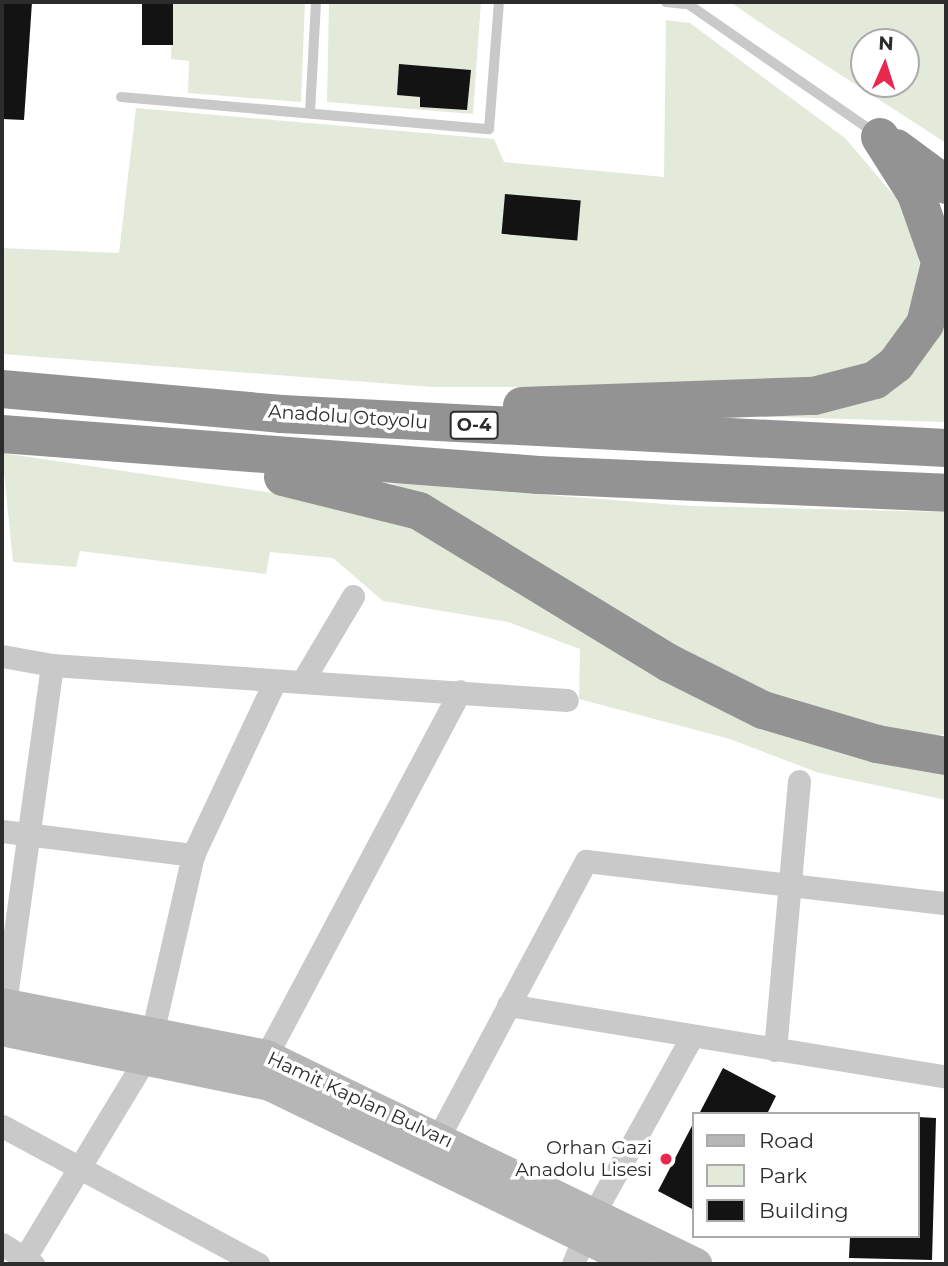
<!DOCTYPE html>
<html>
<head>
<meta charset="utf-8">
<style>
  body { margin:0 }
  #map { position:relative; width:948px; height:1266px; overflow:hidden; background:#fff; font-family:Montserrat,sans-serif }
  div>[style] { position:absolute }
  .green>* { inset:0; background:#e4ead9 }
  .building>* { inset:0; background:#131313; transform-origin:0 0 }
  .service>* { height:10px; margin:-5px; padding:0 5px; transform-origin:5px; border-radius:5px; background:#c9c9c9 }
  .minor>* { height:23px; margin:-11.5px; padding:0 11.5px; transform-origin:11.5px; border-radius:11.5px; background:#c9c9c9 }
  .secondary>* { height:32px; margin:-16px; padding:0 16px; transform-origin:16px; border-radius:16px; background:#b6b6b6 }
  .motorway>* { height:38px; margin:-19px; padding:0 19px; transform-origin:19px; border-radius:19px; background:#939393 }
  .dots>* { width:19px; height:19px; translate:-50% -50%; box-sizing:border-box; border:4px solid #fff; border-radius:50% }
  span { translate:-50% -50%; white-space:nowrap; text-align:center; line-height:1.15; -webkit-text-stroke:7px #fff; paint-order:stroke }
  .shield-label span { padding:2px 5px; background:#fff; border:2px solid; border-radius:5px; -webkit-text-stroke-width:0 }
  .shield-label { font-size:18px; color:#2c2c2c; font-weight:700 }
  .street-label { font-size:19px; color:#2c2c2c }
  .poi-label { font-size:19px; color:#2c2c2c }
  .right { translate:-100% -50%; text-align:right }
  .frame { position:absolute; inset:0; border:4px solid #2c2c2c; pointer-events:none }
  .legend { position:absolute; left:692px; top:1112px; width:228px; height:126px; box-sizing:border-box; background:#fff; border:2px solid #ababab; margin:0; padding:9px 12px; list-style:none; font-size:21px; color:#2c2c2c }
  .legend li { display:flex; align-items:center; gap:14px; height:35px }
  .legend b { width:35px; border:2px solid #ababab }
  .north { position:absolute; left:850px; top:28px; width:70px; height:70px; box-sizing:border-box; background:#fff; border:2px solid #ababab; border-radius:50%; rotate:3deg; font-size:19px; font-weight:700; line-height:28px; text-align:center; color:#2c2c2c }
  .north::after { content:''; display:block; margin:auto; width:24px; height:32px; background:#e9284d; clip-path:polygon(50% 0,100% 100%,50% 72%,0 100%) }
</style>
</head>
<body>
<div id="map">
  <div class="green">
    <div style="clip-path:polygon(173px 2px,305px 2px,301px 102px,188px 93px,189px 61px,171px 59px)"></div>
    <div style="clip-path:polygon(329px 2px,481px 2px,473px 114px,327px 102px)"></div>
    <div style="clip-path:polygon(evenodd,730px 2px,946px 2px,946px 143px,765px 26px,730px 2px,906px 42px,906px 84px,864px 84px,864px 42px,906px 42px)"></div>
    <div style="clip-path:polygon(666px 20px,690px 23px,845px 138px,909px 213px,922px 274px,899px 338px,877px 358px,845px 375px,669px 387px,432px 387px,2px 354px,2px 248px,119px 253px,136px 108px,494px 139px,504px 162px,664px 177px)"></div>
    <div style="clip-path:polygon(946px 267px,946px 422px,709px 415px,838px 408px)"></div>
    <div style="clip-path:polygon(2px 453px,334px 502px,396px 519px,579px 621px,946px 765px,946px 800px,819px 773px,730px 739px,579px 699px,580px 649px,508px 622px,383px 601px,333px 558px,270px 552px,266px 574px,80px 551px,76px 567px,13px 562px)"></div>
    <div style="clip-path:polygon(391px 483px,691px 506px,946px 512px,946px 734px,918px 738px,858px 728px,690px 661px,444px 505px)"></div>
  </div>
  <div class="building">
    <div style="clip-path:polygon(2px 2px,32px 2px,24px 120px,2px 119px)"></div>
    <div style="left:142px;top:2px;width:31px;height:43px"></div>
    <div style="clip-path:polygon(399px 64px,471px 70px,467px 110px,420px 107px,420px 97px,397px 95px)"></div>
    <div style="left:505px;top:194px;width:76px;height:40px;rotate:5deg"></div>
    <div style="clip-path:polygon(723px 1068px,776px 1096px,767px 1114px,699px 1114px)"></div>
    <div style="clip-path:polygon(918px 1117px,936px 1118px,932px 1260px,849px 1258px,850px 1236px,918px 1236px)"></div>
    <div style="clip-path:polygon(694px 1122px,694px 1210px,658px 1191px)"></div>
  </div>
  <div class="service">
    <div style="left:666px;top:2px;width:19px;rotate:6deg"></div>
    <div style="left:685px;top:2px;width:231px;rotate:34.6deg"></div>
    <div style="left:121px;top:97px;width:369px;rotate:5deg"></div>
    <div style="left:489px;top:129px;width:127px;rotate:-85.5deg"></div>
    <div style="left:310px;top:113px;width:111px;rotate:-86.9deg"></div>
  </div>
  <div class="minor">
    <div style="left:2px;top:656px;width:51px;rotate:10.2deg"></div>
    <div style="left:52px;top:665px;width:516px;rotate:3.89deg"></div>
    <div style="left:302px;top:682px;width:100px;rotate:-59.3deg"></div>
    <div style="left:2px;top:831px;width:193px;rotate:7.2deg"></div>
    <div style="left:5px;top:1004px;width:342px;rotate:-82.1deg"></div>
    <div style="left:508px;top:1005px;width:444px;rotate:9.3deg"></div>
    <div style="left:775px;top:1050px;width:270px;rotate:-84.9deg"></div>
    <div style="left:266px;top:1056px;width:413px;rotate:-62deg"></div>
    <div style="left:2px;top:1126px;width:291px;rotate:28.3deg"></div>
    <div style="left:439px;top:1136px;width:312px;rotate:-61.9deg"></div>
    <div style="left:586px;top:861px;width:362px;rotate:6.7deg"></div>
    <div style="left:2px;top:1244px;width:37px;rotate:33deg"></div>
    <div style="left:21px;top:1264px;width:243px;rotate:-58.8deg"></div>
    <div style="left:147px;top:1056px;width:206px;rotate:-77.1deg"></div>
    <div style="left:193px;top:855px;width:192px;rotate:-64.8deg"></div>
    <div style="left:573px;top:1264px;width:55px;rotate:-67.6deg"></div>
    <div style="left:594px;top:1213px;width:202px;rotate:-61deg"></div>
  </div>
  <div class="secondary">
    <div style="left:2px;top:1004px;width:269px;rotate:11.1deg"></div>
    <div style="left:266px;top:1056px;width:478px;rotate:25.8deg"></div>
    <div style="left:2px;top:1030px;width:274px;rotate:11.6deg"></div>
    <div style="left:270px;top:1085px;width:410px;rotate:25.9deg"></div>
  </div>
  <div class="motorway">
    <div style="left:880px;top:137px;width:67px;rotate:57.7deg"></div>
    <div style="left:916px;top:194px;width:66px;rotate:70.5deg"></div>
    <div style="left:896px;top:148px;width:62px;rotate:36.5deg"></div>
    <div style="left:2px;top:389px;width:281px;rotate:5.1deg"></div>
    <div style="left:282px;top:414px;width:665px;rotate:2.93deg"></div>
    <div style="left:522px;top:406px;width:292px;rotate:-2deg"></div>
    <div style="left:814px;top:396px;width:63px;rotate:-14.7deg"></div>
    <div style="left:875px;top:380px;width:26px;rotate:-37deg"></div>
    <div style="left:896px;top:364px;width:49px;rotate:-54.1deg"></div>
    <div style="left:925px;top:324px;width:88px;rotate:-76.1deg"></div>
    <div style="left:2px;top:434px;width:538px;rotate:4.37deg"></div>
    <div style="left:538px;top:475px;width:408px;rotate:2.5deg"></div>
    <div style="left:283px;top:477px;width:140px;rotate:14deg"></div>
    <div style="left:419px;top:511px;width:293px;rotate:31.3deg"></div>
    <div style="left:669px;top:663px;width:105px;rotate:26.6deg"></div>
    <div style="left:763px;top:710px;width:119px;rotate:16.6deg"></div>
    <div style="left:877px;top:744px;width:70px;rotate:9.9deg"></div>
  </div>
  <div class="dots">
    <div style="left:666px;top:1159px;background:#e9284d"></div>
  </div>
  <div class="shield-label">
    <span style="left:474px;top:425px">O-4</span>
  </div>
  <div class="street-label">
    <span style="left:348px;top:417px;rotate:4deg">Anadolu Otoyolu</span>
    <span style="left:360px;top:1100px;rotate:25deg">Hamit Kaplan Bulvarı</span>
  </div>
  <div class="poi-label">
    <span class="right" style="left:652px;top:1159px">Orhan Gazi<br>Anadolu Lisesi</span>
  </div>
  <div class="frame"></div>
  <ul class="legend">
  <li><b style="height:9px;background:#b6b6b6"></b>Road</li>
  <li><b style="height:19px;background:#e4ead9"></b>Park</li>
  <li><b style="height:19px;background:#131313"></b>Building</li>
  </ul>
  <div class="north">N</div>
</div>
</body>
</html>
